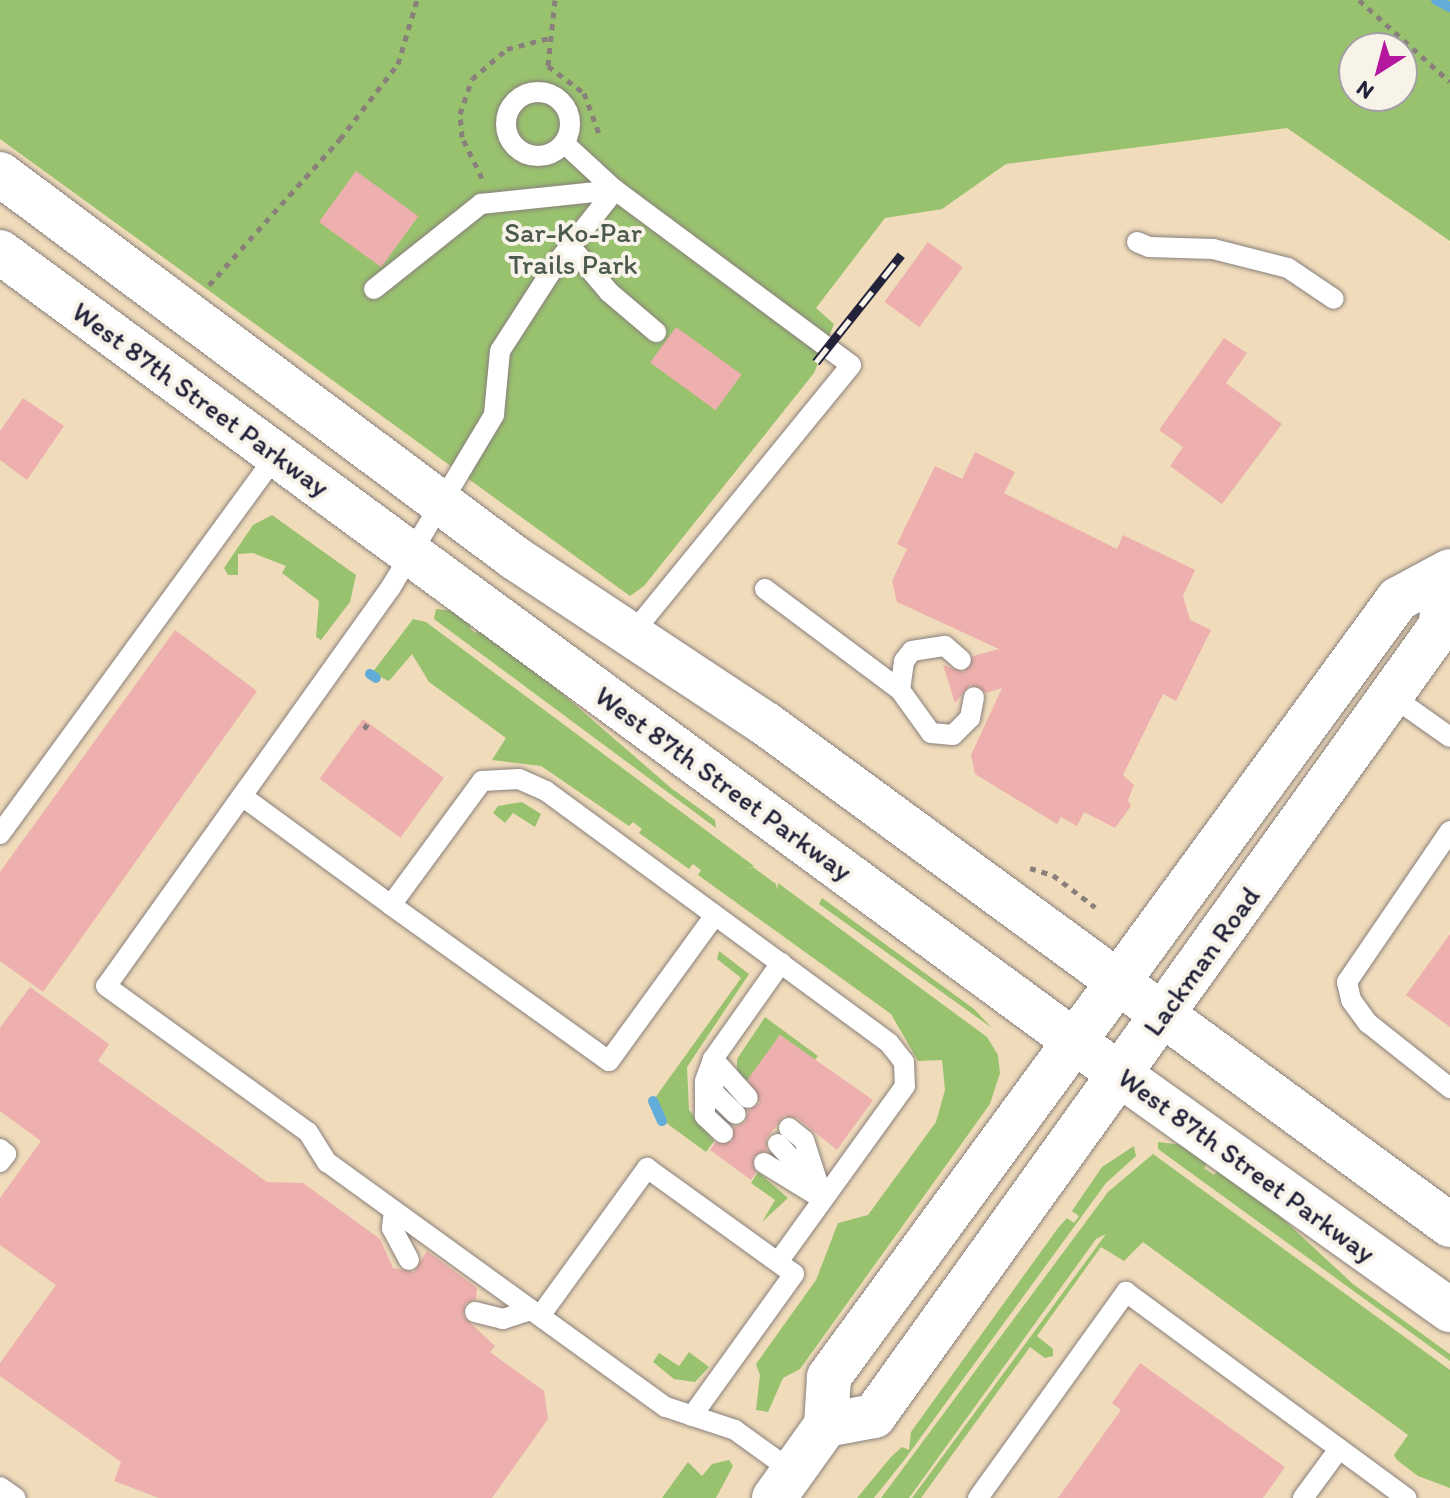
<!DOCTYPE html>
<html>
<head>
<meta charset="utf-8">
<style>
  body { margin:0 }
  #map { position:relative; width:1450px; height:1498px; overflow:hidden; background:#f0dcbb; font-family:Itim,sans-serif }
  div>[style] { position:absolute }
  .green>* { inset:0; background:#99c26f }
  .stream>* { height:10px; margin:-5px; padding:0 5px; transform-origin:5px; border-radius:5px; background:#62acda }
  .building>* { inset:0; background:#edb0ae; transform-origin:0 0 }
  .path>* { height:5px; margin-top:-2.5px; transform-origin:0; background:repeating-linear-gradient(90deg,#897f7b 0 6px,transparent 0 12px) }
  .roads { filter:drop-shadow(0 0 2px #897f7b) drop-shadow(0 0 2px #897f7b) }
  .lane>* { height:20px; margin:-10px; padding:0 10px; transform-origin:10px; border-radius:10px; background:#fff }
  .lane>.ring { margin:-10px; padding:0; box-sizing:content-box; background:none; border:20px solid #fff; border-radius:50% }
  .secondary>* { height:44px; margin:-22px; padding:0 22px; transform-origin:22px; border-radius:22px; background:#fff }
  .primary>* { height:44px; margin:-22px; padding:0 22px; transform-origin:22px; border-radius:22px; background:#fff }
  .rail>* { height:9px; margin-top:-4.5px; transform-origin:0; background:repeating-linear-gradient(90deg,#f7f3e8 0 18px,#22223b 0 36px); box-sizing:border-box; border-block:2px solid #22223b }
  span { translate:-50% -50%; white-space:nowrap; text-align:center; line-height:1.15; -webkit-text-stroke:8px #f7f3e8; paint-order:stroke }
  .park-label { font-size:28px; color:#4c5a4d }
  .street-label { font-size:28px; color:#22223b }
  .north { position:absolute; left:1338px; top:32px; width:80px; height:80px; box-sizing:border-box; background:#f7f3e8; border:2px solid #a29fa3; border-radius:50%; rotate:216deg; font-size:22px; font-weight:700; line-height:32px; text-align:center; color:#22223b }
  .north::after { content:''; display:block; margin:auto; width:28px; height:36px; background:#b5179e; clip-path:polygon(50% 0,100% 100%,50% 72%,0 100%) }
</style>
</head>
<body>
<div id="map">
  <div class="green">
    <div style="clip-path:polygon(evenodd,0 0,1450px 0,1450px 241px,1287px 128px,1006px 164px,942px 209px,885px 218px,816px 308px,834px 324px,814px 373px,644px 586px,630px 596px,0 139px,0 0,1354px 48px,1402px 48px,1402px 96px,1354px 96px,1354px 48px)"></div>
    <div style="clip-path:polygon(272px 515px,356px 575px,350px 602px,321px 640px,316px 637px,319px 601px,282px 573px,286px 566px,253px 553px,238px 554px,238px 575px,228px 575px,224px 568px,253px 525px)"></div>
    <div style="clip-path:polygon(436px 609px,456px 611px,473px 623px,470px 628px,475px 633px,480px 628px,498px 638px,671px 788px,715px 820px,716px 828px,434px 619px)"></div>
    <div style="clip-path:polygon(413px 619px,426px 622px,754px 866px,746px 869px,753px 867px,776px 884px,777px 890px,778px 883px,987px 1037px,998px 1055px,1000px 1073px,990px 1104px,800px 1369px,783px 1378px,768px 1412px,756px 1410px,760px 1375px,756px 1364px,816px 1280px,838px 1223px,868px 1215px,936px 1122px,945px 1090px,942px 1060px,918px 1061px,891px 1014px,698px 875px,701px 870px,693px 864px,689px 869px,639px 833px,642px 829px,633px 822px,629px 826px,541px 766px,492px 760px,506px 738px,429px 682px,412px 654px,389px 681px,372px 673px)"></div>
    <div style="clip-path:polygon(522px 802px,541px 814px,535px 827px,513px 813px,505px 823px,493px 813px,498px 806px)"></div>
    <div style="clip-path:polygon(822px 898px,974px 1009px,992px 1028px,819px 904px)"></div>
    <div style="clip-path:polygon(719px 951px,749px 974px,687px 1067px,689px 1110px,714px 1141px,706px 1152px,665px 1122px,655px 1098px,741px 978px,717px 959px)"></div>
    <div style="clip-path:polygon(765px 1017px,818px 1056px,815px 1060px,780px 1035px,745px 1084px,737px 1073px,737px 1059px)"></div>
    <div style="clip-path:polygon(1158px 1142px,1183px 1145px,1208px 1162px,1204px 1168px,1214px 1175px,1218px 1170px,1258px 1196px,1353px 1284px,1450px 1354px,1450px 1361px,1158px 1149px)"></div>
    <div style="clip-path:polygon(1134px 1146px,1136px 1156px,1106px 1183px,905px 1459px,874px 1498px,857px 1498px,891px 1457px,902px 1447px,909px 1450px,911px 1432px,1058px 1228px,1067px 1218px,1074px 1223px,1079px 1216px,1072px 1211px,1102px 1167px)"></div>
    <div style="clip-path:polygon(1153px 1154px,1450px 1370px,1450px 1488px,1418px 1476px,1397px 1460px,1394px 1455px,1408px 1435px,1143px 1242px,1124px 1261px,1101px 1247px,1037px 1336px,1053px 1349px,1053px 1356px,1045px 1358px,1030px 1347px,921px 1498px,912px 1498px,1106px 1234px,1096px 1239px,909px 1498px,881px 1498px,1108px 1192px)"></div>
    <div style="clip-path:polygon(758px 1172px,788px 1198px,762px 1222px,775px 1200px,751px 1183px)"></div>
    <div style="clip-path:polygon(689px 1352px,709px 1367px,695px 1382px,674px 1379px,653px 1362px,659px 1353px,679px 1366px)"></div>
    <div style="clip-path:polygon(729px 1460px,733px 1466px,716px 1498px,662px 1498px,688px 1462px,702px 1476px,712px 1464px)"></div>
  </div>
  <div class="stream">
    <div style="left:1436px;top:0;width:16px;rotate:27deg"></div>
    <div style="left:370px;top:674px;width:7px;rotate:34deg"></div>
    <div style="left:653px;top:1101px;width:22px;rotate:66deg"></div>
  </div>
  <div class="building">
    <div style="left:356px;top:171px;width:77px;height:63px;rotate:36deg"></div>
    <div style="left:928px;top:242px;width:43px;height:74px;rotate:36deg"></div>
    <div style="left:676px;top:327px;width:81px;height:44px;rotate:36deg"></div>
    <div style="clip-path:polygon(1224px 338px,1247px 353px,1226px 383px,1282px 424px,1222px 504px,1170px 466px,1183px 447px,1159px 430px)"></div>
    <div style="clip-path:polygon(23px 398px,64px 426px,27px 480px,0 460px,0 431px)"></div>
    <div style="clip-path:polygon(975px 452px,1015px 472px,1004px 493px,1117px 549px,1123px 535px,1195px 570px,1183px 596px,1190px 620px,1211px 630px,1176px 701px,1163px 694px,1123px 775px,1134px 785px,1128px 800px,1131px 806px,1115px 828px,1084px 812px,1077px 826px,1061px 817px,1057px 824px,975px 774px,971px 755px,1002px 688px,986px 693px,970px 685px,955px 703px,943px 665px,964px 672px,973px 656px,999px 649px,897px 602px,892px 581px,907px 549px,897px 544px,935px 466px,962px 479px)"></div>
    <div style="clip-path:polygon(175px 630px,257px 691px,43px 992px,0 961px,0 872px)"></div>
    <div style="left:363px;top:719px;width:100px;height:74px;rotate:36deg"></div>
    <div style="clip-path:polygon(1450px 934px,1450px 1027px,1406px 995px)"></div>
    <div style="clip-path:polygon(30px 987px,109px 1044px,98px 1061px,267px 1182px,303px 1183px,380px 1239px,393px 1268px,414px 1272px,427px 1251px,477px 1288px,476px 1299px,465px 1304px,463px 1316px,495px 1346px,490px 1352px,544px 1391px,548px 1419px,492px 1498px,159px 1498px,114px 1481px,121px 1462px,0 1376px,0 1363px,56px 1285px,0 1245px,0 1198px,41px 1141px,0 1111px,0 1028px)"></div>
    <div style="clip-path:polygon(780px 1035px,873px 1100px,837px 1150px,797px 1118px,784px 1116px,766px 1139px,767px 1151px,753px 1157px,756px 1173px,751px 1180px,710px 1150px,715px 1143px,732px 1142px,734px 1127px,745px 1123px,748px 1111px,760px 1103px,748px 1079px)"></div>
    <div style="clip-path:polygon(1140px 1363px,1285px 1467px,1263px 1498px,1058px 1498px,1121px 1410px,1112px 1403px)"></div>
  </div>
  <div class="path">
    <div style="left:555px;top:0;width:66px;rotate:96.1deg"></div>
    <div style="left:548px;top:66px;width:45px;rotate:36.9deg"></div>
    <div style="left:584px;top:93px;width:46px;rotate:69.6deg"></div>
    <div style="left:1359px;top:0;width:122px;rotate:42deg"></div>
    <div style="left:482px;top:178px;width:46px;rotate:-116deg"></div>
    <div style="left:462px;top:137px;width:23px;rotate:-95deg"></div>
    <div style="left:460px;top:114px;width:37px;rotate:-71deg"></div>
    <div style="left:472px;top:79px;width:46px;rotate:-40.6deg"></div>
    <div style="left:507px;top:49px;width:43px;rotate:-14.7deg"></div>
    <div style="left:209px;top:285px;width:196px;rotate:-48.1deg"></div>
    <div style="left:340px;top:139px;width:95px;rotate:-52.3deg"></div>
    <div style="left:398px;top:64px;width:67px;rotate:-73.5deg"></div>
    <div style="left:364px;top:729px;width:7px;rotate:-56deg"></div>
    <div style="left:1030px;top:868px;width:24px;rotate:17deg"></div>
    <div style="left:1053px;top:875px;width:53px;rotate:37.3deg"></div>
  </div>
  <div class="roads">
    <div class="lane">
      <div class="ring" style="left:506px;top:92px;width:44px;height:44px"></div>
      <div style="left:564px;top:143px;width:69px;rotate:42.7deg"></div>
      <div style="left:1137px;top:242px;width:13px;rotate:23deg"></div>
      <div style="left:1149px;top:247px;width:64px;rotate:1.8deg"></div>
      <div style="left:1213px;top:249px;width:77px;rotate:14.2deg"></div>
      <div style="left:1288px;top:268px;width:55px;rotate:34deg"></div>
      <div style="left:570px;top:246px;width:60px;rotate:49.7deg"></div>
      <div style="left:609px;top:292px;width:62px;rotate:40.4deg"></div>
      <div style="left:374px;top:289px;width:137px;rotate:-38.5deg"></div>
      <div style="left:481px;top:204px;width:135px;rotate:-6deg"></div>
      <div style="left:765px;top:589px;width:169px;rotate:36.8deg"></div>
      <div style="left:900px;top:690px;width:53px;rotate:54.2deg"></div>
      <div style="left:931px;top:733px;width:22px;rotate:5deg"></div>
      <div style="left:953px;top:735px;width:24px;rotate:-45deg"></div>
      <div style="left:970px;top:718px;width:21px;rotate:-79deg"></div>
      <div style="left:631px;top:635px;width:348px;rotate:-50.8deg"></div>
      <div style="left:851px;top:365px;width:294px;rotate:-143.4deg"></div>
      <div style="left:615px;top:190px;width:95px;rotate:128.6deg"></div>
      <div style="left:556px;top:264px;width:103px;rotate:122.8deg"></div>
      <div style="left:500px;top:351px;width:64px;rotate:95.4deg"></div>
      <div style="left:494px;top:415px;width:200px;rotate:120.9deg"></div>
      <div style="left:391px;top:587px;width:490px;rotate:125.5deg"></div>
      <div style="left:106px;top:986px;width:249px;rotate:35.9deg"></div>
      <div style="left:308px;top:1132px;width:36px;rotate:58deg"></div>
      <div style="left:327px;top:1162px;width:418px;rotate:35.9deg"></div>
      <div style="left:666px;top:1407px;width:73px;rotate:18.4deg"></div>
      <div style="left:735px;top:1430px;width:72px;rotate:35.9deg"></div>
      <div style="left:900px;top:690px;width:29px;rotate:-82deg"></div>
      <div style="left:904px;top:661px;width:13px;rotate:-51deg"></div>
      <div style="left:912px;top:651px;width:33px;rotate:-9deg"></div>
      <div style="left:945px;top:646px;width:21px;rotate:41deg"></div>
      <div style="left:1392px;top:696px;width:71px;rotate:35.3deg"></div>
      <div style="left:242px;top:796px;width:185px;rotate:36.2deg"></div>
      <div style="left:391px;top:905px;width:154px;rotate:-53.7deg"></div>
      <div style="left:482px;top:781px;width:37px;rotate:-3deg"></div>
      <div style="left:519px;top:779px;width:30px;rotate:24deg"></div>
      <div style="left:546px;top:791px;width:426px;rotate:36.3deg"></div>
      <div style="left:889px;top:1043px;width:24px;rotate:52deg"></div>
      <div style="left:904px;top:1062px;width:24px;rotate:88deg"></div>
      <div style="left:905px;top:1086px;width:217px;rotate:125.8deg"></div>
      <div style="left:1450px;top:831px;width:183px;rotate:124.3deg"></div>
      <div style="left:1347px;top:982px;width:18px;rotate:77deg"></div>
      <div style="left:1351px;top:1000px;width:29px;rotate:54deg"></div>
      <div style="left:1368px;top:1023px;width:105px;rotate:38.4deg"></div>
      <div style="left:0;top:834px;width:469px;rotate:-53.9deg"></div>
      <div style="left:391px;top:905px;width:268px;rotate:35.6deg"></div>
      <div style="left:609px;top:1061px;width:180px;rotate:-54deg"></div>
      <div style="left:713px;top:1059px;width:52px;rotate:48.1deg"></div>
      <div style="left:712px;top:1071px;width:22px;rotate:85deg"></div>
      <div style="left:714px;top:1093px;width:30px;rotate:44deg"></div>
      <div style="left:789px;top:1128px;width:19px;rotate:39deg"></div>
      <div style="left:804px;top:1140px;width:62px;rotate:72.1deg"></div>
      <div style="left:723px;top:1133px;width:25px;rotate:-137deg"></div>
      <div style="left:705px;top:1116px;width:35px;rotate:-90deg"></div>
      <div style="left:705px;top:1081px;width:23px;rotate:-70deg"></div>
      <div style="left:713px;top:1059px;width:118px;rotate:-54.7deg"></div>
      <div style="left:778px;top:1144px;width:47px;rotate:47.6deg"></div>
      <div style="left:0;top:1149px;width:8px;rotate:40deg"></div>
      <div style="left:6px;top:1154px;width:10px;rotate:127deg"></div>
      <div style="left:764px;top:1163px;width:61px;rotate:31.6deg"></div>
      <div style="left:394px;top:1211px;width:17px;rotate:97deg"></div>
      <div style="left:392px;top:1228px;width:36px;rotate:62deg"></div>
      <div style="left:475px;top:1312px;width:29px;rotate:14deg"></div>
      <div style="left:503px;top:1319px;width:29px;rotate:-18deg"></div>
      <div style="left:540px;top:1316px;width:183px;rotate:-54.1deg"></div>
      <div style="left:647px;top:1168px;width:181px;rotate:35.8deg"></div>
      <div style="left:794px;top:1274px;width:175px;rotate:125.7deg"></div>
      <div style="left:0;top:1487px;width:19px;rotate:35deg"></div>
      <div style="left:978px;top:1498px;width:254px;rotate:-54.3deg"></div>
      <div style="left:1126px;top:1292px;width:348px;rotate:36.3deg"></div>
      <div style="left:1303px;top:1498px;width:61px;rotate:-53.7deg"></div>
    </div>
    <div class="secondary">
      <div style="left:826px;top:1425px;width:49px;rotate:-10.6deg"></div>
      <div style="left:874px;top:1416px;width:971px;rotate:-54.35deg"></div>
      <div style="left:1440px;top:627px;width:54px;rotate:-81.4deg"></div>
      <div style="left:774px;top:1498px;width:90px;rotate:-54.5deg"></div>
      <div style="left:826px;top:1425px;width:48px;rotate:-86.4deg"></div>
      <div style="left:829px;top:1377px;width:964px;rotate:-53.82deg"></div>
      <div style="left:1398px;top:599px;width:59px;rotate:-28.3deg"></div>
    </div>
    <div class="primary">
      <div style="left:0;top:174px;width:642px;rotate:36.71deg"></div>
      <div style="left:515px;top:558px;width:301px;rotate:33.5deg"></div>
      <div style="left:766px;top:724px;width:848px;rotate:36.22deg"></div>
      <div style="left:0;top:252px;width:1388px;rotate:36.3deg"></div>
      <div style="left:1119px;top:1074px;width:407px;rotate:35.5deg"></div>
    </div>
  </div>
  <div class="rail">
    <div style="left:816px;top:362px;width:137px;rotate:-51.5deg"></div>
  </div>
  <div class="park-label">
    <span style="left:573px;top:248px">Sar-Ko-Par<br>Trails Park</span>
  </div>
  <div class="street-label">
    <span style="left:201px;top:399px;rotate:36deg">West 87th Street Parkway</span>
    <span style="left:724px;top:783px;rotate:36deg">West 87th Street Parkway</span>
    <span style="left:1201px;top:961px;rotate:-54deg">Lackman Road</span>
    <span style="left:1247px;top:1165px;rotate:36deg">West 87th Street Parkway</span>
  </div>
  <div class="north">N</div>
</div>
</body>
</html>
